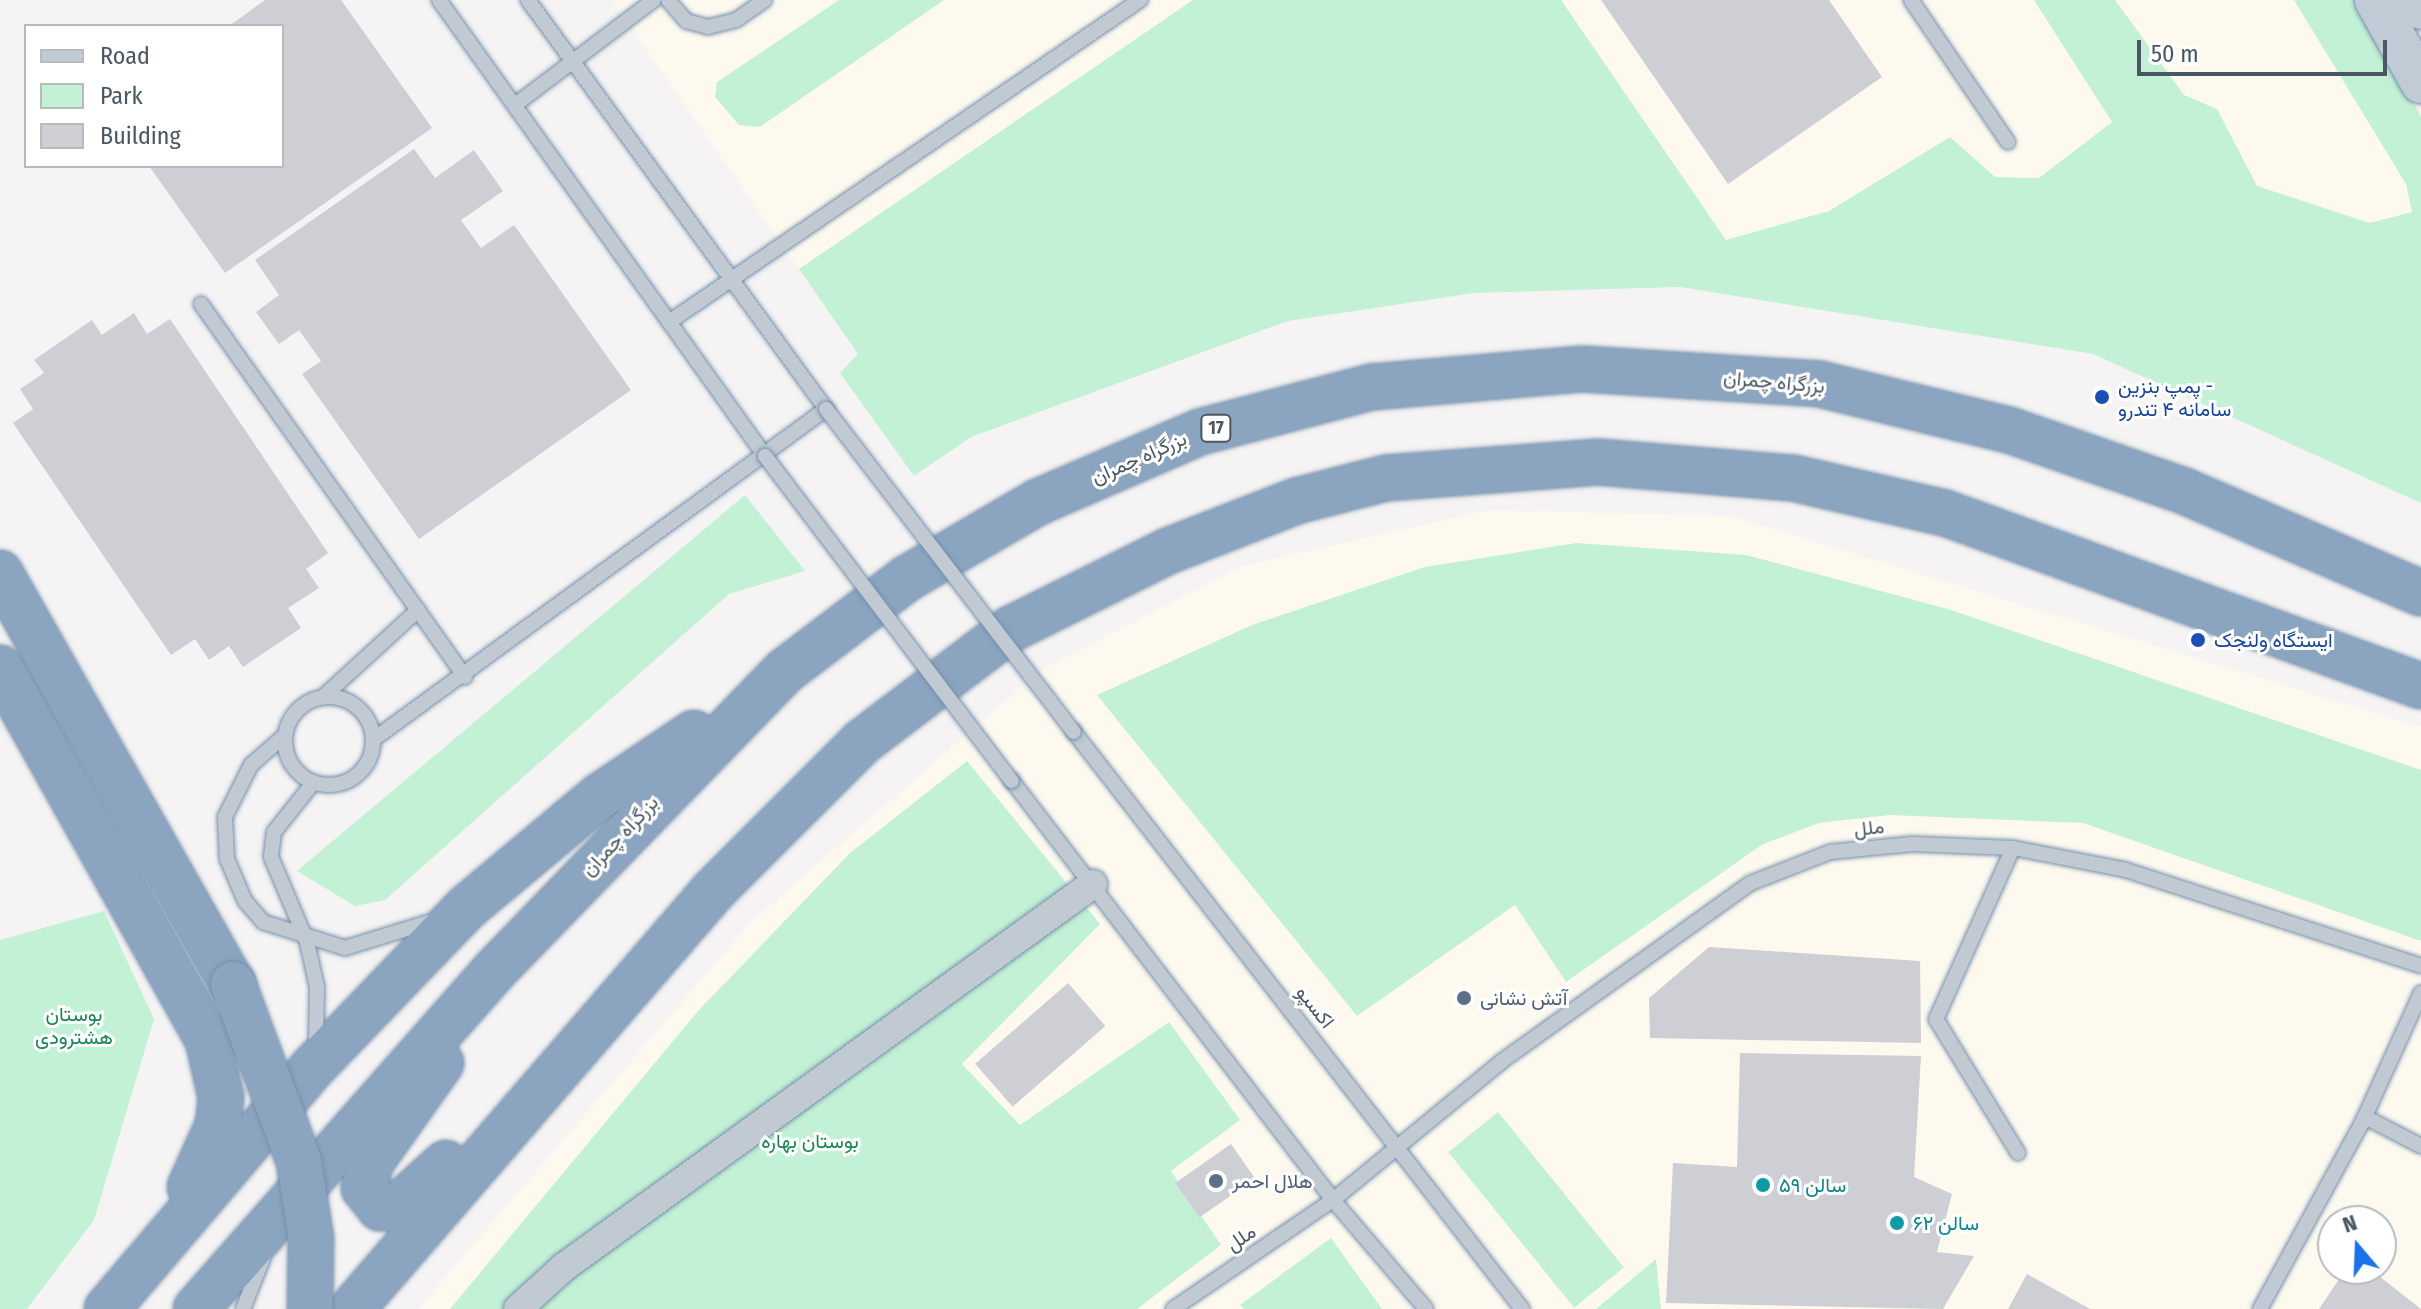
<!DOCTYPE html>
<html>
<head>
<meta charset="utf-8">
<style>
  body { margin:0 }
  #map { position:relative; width:2421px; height:1309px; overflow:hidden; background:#f5f3f3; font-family:"Fira Sans Condensed",Vazirmatn,sans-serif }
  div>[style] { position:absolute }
  .commercial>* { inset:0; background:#fdf9ef }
  .green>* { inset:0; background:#c3f1d5; transform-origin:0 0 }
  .building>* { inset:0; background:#cdcfd5; transform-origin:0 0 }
  .roads { filter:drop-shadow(0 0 2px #7690ad) drop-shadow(0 0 2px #7690ad) }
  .lane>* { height:14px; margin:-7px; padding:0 7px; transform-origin:7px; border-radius:7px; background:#c1cad2 }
  .lane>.ring { margin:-7px; padding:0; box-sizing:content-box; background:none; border:14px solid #c1cad2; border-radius:50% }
  .street>* { height:28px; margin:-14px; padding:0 14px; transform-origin:14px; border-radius:14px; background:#c1cad2 }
  .secondary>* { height:40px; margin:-20px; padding:0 20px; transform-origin:20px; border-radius:20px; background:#c1cbd6 }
  .highway>* { height:44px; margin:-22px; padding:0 22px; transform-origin:22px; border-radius:22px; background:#8ba5c1 }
  .bridges { filter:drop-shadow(0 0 2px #7690ad) drop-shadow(0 0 2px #7690ad) }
  .lane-bridge>* { height:14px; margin:-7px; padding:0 7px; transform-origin:7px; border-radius:7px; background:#c1cad2 }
  .highway-bridge>* { height:44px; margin:-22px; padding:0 22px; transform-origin:22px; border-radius:22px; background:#8ba5c1 }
  .dots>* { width:22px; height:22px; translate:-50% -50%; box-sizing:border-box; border:4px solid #fff; border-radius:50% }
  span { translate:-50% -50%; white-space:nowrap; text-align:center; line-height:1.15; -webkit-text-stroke:6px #fff; paint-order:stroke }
  .shield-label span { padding:2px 6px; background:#fff; border:2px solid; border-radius:6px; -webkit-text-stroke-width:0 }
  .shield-label { font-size:18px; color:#4a5661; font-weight:700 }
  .street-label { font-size:20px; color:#4a5661 }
  .transit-label { font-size:20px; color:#164399 }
  .left { translate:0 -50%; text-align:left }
  .service-label { font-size:20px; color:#4e5e75 }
  .park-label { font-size:20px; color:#17864f }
  .culture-label { font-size:20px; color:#0d838f }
  .legend { position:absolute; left:24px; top:24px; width:260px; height:144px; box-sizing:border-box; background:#fff; border:2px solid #b7bbc0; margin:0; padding:10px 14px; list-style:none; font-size:24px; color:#4a5661 }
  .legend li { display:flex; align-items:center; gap:16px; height:40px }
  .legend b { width:40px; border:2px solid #b7bbc0 }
  .north { position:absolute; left:2317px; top:1205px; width:80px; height:80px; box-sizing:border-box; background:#fff; border:2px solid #b7bbc0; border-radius:50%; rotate:341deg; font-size:22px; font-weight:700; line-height:32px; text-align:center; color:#4a5661 }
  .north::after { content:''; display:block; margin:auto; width:28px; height:36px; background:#1a73e8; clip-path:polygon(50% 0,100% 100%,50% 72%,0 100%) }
  .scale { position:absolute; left:2137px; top:40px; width:250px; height:36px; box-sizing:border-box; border:4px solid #4a5661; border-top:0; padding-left:10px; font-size:24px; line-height:28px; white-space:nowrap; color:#4a5661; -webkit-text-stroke:6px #fff; paint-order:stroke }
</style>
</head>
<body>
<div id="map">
  <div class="commercial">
    <div style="clip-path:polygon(612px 0,2350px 0,2409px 94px,2421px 502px,2093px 354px,1680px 287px,1474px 293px,1288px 321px,971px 437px,914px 476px,840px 373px,858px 354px)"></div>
    <div style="clip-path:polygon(evenodd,1489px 510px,1731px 516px,2421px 727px,2421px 1309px,418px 1309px,750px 923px,1041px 670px,1242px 566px,1489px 510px,2333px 1221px,2381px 1221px,2381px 1269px,2333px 1269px,2333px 1221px)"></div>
  </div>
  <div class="green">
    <div style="clip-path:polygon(839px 0,944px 0,760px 127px,739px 125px,715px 97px,717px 82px)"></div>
    <div style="clip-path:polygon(1193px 0,1561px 0,1726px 240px,1829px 211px,1950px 137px,1995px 177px,2039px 178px,2112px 122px,2034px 0,2115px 0,2184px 95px,2217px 109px,2257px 186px,2370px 223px,2412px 212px,2406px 184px,2294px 0,2359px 0,2421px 117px,2421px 503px,2093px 354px,1680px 287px,1474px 293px,1288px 321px,971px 437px,914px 476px,840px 373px,858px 354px,799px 269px)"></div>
    <div style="clip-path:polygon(745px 495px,805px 571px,729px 594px,385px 900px,355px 906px,297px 871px)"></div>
    <div style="clip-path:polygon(1576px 543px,1746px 555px,1948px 609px,2421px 770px,2421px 941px,2083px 823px,1890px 815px,1819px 823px,1763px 844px,1566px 982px,1515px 905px,1357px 1016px,1097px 695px,1252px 625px,1425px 567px)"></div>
    <div style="clip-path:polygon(967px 761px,1100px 924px,962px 1064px,1020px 1125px,1169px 1022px,1240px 1120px,1171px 1171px,1221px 1245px,1137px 1309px,450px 1309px,698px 1011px,850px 853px)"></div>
    <div style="clip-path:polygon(104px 911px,154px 1019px,94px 1220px,27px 1309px,0 1309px,0 940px)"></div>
    <div style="left:1498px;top:1112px;width:200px;height:64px;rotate:51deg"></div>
    <div style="clip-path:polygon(1331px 1238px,1382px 1309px,1244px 1309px,1240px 1305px)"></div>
    <div style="clip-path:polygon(1656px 1259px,1661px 1309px,1596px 1309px)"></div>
  </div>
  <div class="building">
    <div style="clip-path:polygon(265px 0,341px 0,432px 128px,225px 273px,149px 166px,282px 166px,282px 26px,229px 26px)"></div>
    <div style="clip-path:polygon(1601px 0,1829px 0,1882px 77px,1728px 184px)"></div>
    <div style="clip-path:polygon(414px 149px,435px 178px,474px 150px,503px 191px,461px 220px,481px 248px,514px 225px,631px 390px,419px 539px,302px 374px,321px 361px,299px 330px,279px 344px,256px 312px,279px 295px,255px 260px)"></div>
    <div style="clip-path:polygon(134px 313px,147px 334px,170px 319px,328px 553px,306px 569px,319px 588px,288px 608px,301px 628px,243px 667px,229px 646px,209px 660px,195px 639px,171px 655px,13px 423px,33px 409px,20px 389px,44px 373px,34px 360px,92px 320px,102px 335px)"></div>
    <div style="clip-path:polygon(1709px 947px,1920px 961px,1921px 1043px,1650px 1038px,1649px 998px)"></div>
    <div style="left:1068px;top:983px;width:57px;height:123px;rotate:49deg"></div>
    <div style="clip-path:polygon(1740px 1053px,1921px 1056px,1914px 1177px,1952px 1194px,1937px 1252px,1974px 1256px,1943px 1309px,1666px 1303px,1673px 1163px,1737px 1167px)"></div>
    <div style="left:1231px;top:1144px;width:42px;height:68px;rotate:55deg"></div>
    <div style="clip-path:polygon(2346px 1269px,2370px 1269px,2421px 1309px,2319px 1309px)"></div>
    <div style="clip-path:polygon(2027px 1274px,2090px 1309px,2008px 1309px)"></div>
  </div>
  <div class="roads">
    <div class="lane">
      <div style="left:439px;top:0;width:561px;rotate:54.44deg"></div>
      <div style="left:668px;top:0;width:28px;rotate:49deg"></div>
      <div style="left:686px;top:21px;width:23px;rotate:15deg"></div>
      <div style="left:708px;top:27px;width:29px;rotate:-14deg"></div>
      <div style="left:736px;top:20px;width:35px;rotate:-35deg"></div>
      <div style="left:1911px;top:0;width:172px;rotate:55.7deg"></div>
      <div style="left:515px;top:105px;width:174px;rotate:-37.1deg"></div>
      <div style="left:201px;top:304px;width:457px;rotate:54.7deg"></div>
      <div style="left:669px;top:322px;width:571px;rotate:-34.36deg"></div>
      <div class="ring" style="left:285px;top:697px;width:74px;height:74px"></div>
      <div style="left:323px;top:697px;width:129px;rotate:-42.5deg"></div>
      <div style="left:1074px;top:732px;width:731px;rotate:52.17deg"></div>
      <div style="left:284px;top:736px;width:44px;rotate:138.7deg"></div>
      <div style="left:251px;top:765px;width:58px;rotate:116.6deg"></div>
      <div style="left:225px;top:817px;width:42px;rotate:87.3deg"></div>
      <div style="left:227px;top:859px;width:46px;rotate:66.8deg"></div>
      <div style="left:245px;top:901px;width:28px;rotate:49deg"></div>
      <div style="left:263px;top:922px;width:86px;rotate:17.6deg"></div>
      <div style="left:345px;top:948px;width:91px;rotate:-17.2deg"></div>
      <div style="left:374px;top:739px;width:560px;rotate:-36.13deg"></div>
      <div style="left:826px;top:409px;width:506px;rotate:-126.08deg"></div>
      <div style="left:1012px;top:781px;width:528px;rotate:52.54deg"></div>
      <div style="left:1333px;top:1200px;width:143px;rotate:49.5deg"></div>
      <div style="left:313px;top:783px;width:63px;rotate:128.5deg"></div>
      <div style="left:274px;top:832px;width:25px;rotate:97deg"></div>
      <div style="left:271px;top:857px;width:92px;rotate:67deg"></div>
      <div style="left:307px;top:942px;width:46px;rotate:77.5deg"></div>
      <div style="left:317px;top:987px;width:59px;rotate:91deg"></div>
      <div style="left:2013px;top:848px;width:188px;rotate:114.2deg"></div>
      <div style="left:1936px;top:1019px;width:157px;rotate:58.5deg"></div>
      <div style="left:2362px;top:1123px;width:143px;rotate:-65.6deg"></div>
      <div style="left:243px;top:1309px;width:62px;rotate:-68.4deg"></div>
      <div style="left:1173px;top:1309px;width:194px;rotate:-34.3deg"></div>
      <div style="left:1333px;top:1200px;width:219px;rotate:-39.4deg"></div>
      <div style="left:1502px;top:1061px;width:306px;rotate:-35.6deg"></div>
      <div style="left:1751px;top:883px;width:85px;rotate:-21.4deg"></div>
      <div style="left:1830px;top:852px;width:83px;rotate:-5.5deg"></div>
      <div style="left:1913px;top:844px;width:100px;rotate:2.3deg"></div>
      <div style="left:2013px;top:848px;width:115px;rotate:11deg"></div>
      <div style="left:2126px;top:870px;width:310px;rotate:18deg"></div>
      <div style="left:2260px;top:1309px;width:219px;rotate:-61.3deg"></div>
      <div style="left:2365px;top:1117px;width:63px;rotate:27.4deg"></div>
    </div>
    <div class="street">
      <div style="left:518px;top:1309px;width:62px;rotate:-42.4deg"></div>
      <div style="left:564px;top:1267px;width:653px;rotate:-35.9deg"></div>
    </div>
    <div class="secondary">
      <div style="left:2375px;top:0;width:95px;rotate:61deg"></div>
      <div style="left:2416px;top:0;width:10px;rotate:61deg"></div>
    </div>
    <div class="highway">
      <div style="left:0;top:573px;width:472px;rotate:60.5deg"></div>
      <div style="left:0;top:668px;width:426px;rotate:60.8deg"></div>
      <div style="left:208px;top:1040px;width:58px;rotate:77.2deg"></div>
      <div style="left:221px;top:1097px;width:28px;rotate:96deg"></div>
      <div style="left:218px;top:1125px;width:68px;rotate:114.3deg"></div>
      <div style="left:441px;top:1063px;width:121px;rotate:125.3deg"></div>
      <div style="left:371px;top:1162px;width:27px;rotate:105deg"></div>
      <div style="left:364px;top:1188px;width:26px;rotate:51deg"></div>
      <div style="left:380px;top:1208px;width:16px"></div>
      <div style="left:396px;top:1208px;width:67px;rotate:-42deg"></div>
      <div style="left:107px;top:1309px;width:319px;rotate:-49.6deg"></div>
      <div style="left:314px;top:1066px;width:219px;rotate:-46.1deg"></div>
      <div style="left:466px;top:908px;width:175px;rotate:-39.9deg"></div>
      <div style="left:600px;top:796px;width:113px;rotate:-33.8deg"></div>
      <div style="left:196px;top:1309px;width:451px;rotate:-48.6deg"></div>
      <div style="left:494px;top:971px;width:418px;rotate:-45.9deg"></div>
      <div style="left:785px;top:671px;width:152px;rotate:-37.2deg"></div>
      <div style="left:906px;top:579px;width:153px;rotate:-30.3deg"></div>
      <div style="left:1038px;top:502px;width:176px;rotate:-23.4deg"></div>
      <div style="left:1200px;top:432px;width:178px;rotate:-14.7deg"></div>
      <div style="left:1372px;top:387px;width:212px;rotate:-4.9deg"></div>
      <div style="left:1583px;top:369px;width:237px;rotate:3.6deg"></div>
      <div style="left:1820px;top:384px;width:195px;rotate:13.7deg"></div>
      <div style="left:2009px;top:430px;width:185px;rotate:19.2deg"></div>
      <div style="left:2184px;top:491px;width:258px;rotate:23.3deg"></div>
      <div style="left:352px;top:1309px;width:552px;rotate:-49.18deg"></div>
      <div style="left:713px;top:891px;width:211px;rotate:-45deg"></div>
      <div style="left:862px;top:742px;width:187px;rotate:-37.2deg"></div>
      <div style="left:1011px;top:629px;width:175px;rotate:-26.4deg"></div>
      <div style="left:1168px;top:551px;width:137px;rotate:-21.3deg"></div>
      <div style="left:1296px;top:501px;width:93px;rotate:-14.3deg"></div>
      <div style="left:1386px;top:478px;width:213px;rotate:-4.3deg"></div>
      <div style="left:1598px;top:462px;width:196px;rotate:4.7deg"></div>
      <div style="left:1793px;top:478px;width:156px;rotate:13deg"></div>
      <div style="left:1945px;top:513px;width:506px;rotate:19.97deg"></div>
    </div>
  </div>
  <div class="bridges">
    <div class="lane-bridge">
      <div style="left:826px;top:409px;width:407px;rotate:52.5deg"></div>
      <div style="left:765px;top:456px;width:408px;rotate:52.8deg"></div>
    </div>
    <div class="highway-bridge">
      <div style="left:233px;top:984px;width:189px;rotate:69.6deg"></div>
      <div style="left:299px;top:1161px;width:79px;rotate:81.3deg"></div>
      <div style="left:311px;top:1239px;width:70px;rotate:90.8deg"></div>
    </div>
  </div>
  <div class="dots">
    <div style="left:2102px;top:397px;background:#1a4fb4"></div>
    <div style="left:2198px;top:640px;background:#1a4fb4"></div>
    <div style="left:1464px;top:998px;background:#5c6f8a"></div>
    <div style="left:1216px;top:1181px;background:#5c6f8a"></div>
    <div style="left:1763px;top:1185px;background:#0f9aa8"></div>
    <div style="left:1897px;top:1223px;background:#0f9aa8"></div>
  </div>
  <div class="shield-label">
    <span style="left:1216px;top:428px">17</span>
  </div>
  <div class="street-label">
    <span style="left:1774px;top:382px;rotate:5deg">بزرگراه چمران</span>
    <span style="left:1139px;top:458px;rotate:-24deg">بزرگراه چمران</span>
    <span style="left:1869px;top:828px;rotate:-6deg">ملل</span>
    <span style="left:620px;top:836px;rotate:-47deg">بزرگراه چمران</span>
    <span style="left:1315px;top:1007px;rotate:52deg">اکسپو</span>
    <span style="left:1241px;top:1238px;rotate:-34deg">ملل</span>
  </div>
  <div class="transit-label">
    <span class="left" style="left:2118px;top:398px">پمپ بنزین -<br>سامانه ۴ تندرو</span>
    <span class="left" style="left:2214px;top:640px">ایستگاه ولنجک</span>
  </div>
  <div class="service-label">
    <span class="left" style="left:1480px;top:998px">آتش نشانی</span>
    <span class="left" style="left:1232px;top:1181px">هلال احمر</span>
  </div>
  <div class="park-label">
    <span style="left:74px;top:1026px">بوستان<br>هشترودی</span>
    <span style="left:810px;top:1141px">بوستان بهاره</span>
  </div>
  <div class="culture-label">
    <span class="left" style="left:1779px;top:1185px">سالن ۵۹</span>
    <span class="left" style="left:1913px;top:1223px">سالن ۶۲</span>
  </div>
  <ul class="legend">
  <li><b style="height:10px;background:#c1cbd6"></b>Road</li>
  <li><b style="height:22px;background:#c3f1d5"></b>Park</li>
  <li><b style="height:22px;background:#cdcfd5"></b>Building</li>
  </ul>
  <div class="north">N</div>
  <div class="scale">50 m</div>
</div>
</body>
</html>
